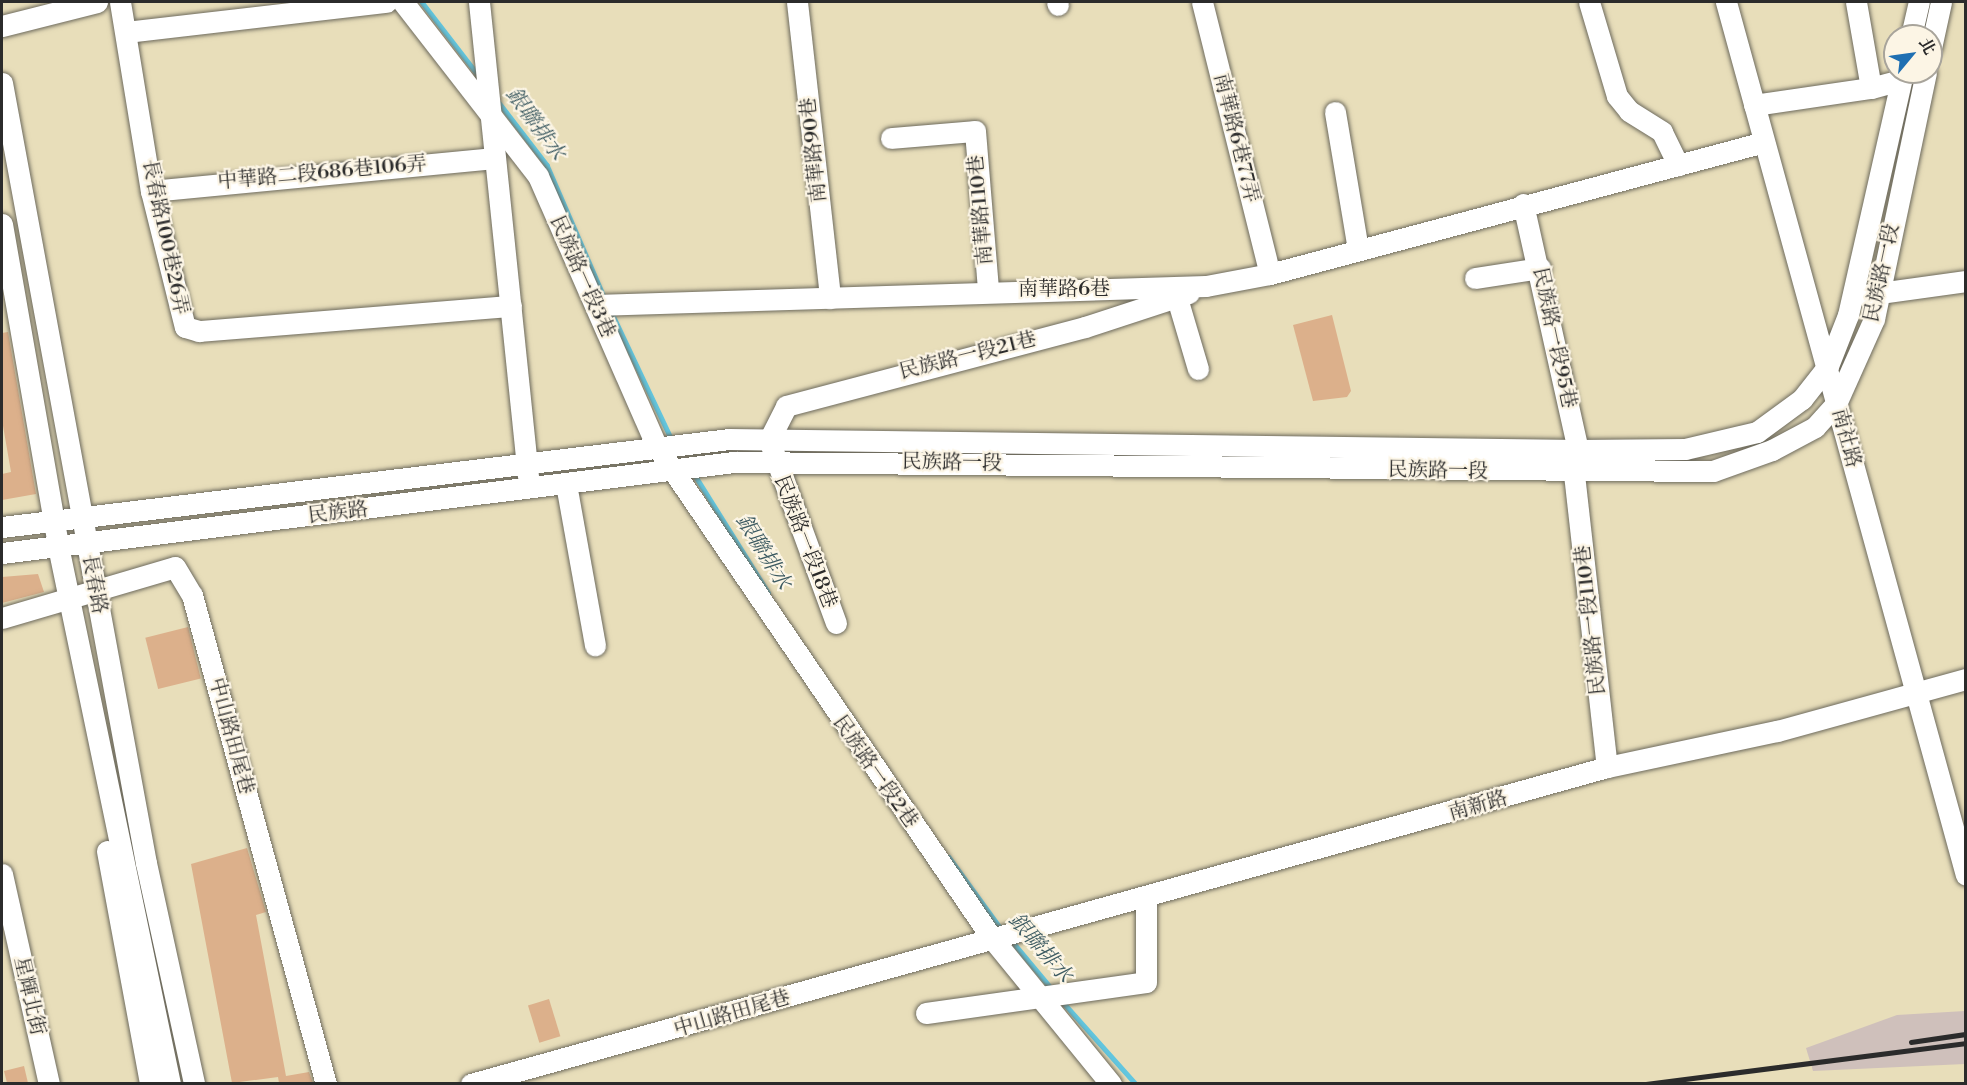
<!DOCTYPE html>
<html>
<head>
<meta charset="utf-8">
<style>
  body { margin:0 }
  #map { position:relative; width:1967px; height:1085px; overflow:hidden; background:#e8deba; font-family:"Libre Bodoni","Noto Serif TC",serif }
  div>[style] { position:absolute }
  .industrial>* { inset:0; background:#cfc0bb }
  .stream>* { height:4.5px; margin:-2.25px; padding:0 2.25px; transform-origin:2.25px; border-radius:2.25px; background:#62c6df }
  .building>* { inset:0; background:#dcb08b; transform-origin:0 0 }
  .roads { filter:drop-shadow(0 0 2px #6d6a5d) drop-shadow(0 0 2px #6d6a5d) }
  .minor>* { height:21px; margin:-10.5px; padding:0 10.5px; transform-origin:10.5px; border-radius:10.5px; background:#fff }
  .rail>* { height:4.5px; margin:-2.25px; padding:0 2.25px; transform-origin:2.25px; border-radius:2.25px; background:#2b2b2b }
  span { translate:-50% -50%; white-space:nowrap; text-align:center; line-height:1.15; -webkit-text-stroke:4.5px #fcf5e5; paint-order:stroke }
  .street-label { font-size:20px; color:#2b2b2b }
  .water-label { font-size:21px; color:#3c5a61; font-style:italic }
  .frame { position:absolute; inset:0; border:3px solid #2b2b2b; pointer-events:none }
  .north { position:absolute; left:1883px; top:24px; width:60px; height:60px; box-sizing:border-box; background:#fcf5e5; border:2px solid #a8a49b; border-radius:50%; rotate:61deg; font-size:16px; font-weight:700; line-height:24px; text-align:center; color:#2b2b2b }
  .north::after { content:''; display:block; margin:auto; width:21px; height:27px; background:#1f6fb2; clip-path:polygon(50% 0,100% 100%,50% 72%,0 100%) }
</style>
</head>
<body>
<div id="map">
  <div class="industrial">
    <div style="clip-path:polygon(1965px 1011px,1965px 1064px,1813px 1071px,1806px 1048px,1897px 1015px)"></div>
  </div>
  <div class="stream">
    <div style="left:422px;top:2px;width:93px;rotate:52.4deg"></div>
    <div style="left:497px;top:100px;width:82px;rotate:52.4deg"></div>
    <div style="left:547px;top:165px;width:146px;rotate:66.6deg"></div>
    <div style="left:610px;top:309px;width:145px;rotate:64.7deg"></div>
    <div style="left:693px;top:472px;width:142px;rotate:58deg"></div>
    <div style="left:949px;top:857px;width:90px;rotate:54deg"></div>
    <div style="left:1012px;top:941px;width:62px;rotate:50.2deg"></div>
    <div style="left:1062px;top:1001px;width:111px;rotate:48.3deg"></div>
  </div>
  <div class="building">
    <div style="clip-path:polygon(1332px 315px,1351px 391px,1347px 397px,1313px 401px,1293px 325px)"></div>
    <div style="clip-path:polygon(8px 332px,36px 494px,2px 500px,2px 474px,11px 472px,2px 420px,2px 333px)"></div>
    <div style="clip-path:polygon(38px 574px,44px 592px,2px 603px,2px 577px)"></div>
    <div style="left:188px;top:627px;width:53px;height:44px;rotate:76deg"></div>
    <div style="clip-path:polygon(247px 848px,266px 912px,256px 915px,286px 1076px,309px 1072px,313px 1083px,279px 1083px,278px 1077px,232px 1083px,191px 864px)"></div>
    <div style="left:549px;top:999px;width:39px;height:22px;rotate:73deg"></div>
    <div style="clip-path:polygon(24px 1066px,28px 1083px,7px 1083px,4px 1071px)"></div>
  </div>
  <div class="roads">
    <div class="minor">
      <div style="left:120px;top:2px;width:192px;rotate:80.7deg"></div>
      <div style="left:151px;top:191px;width:140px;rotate:76deg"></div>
      <div style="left:185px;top:327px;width:15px;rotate:16deg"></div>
      <div style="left:199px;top:331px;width:313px;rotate:-4.6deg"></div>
      <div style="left:403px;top:2px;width:220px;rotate:52.2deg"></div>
      <div style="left:538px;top:176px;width:296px;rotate:66.3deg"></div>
      <div style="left:657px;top:447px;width:593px;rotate:55.72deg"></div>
      <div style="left:991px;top:937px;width:190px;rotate:50.8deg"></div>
      <div style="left:479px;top:2px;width:477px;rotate:84.1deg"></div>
      <div style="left:797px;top:2px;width:298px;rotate:83.6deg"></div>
      <div style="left:1057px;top:2px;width:3px;rotate:72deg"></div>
      <div style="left:1202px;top:2px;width:280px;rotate:76deg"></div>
      <div style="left:1589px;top:2px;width:98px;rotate:73.4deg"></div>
      <div style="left:1617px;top:96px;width:19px;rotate:51deg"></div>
      <div style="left:1629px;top:111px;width:39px;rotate:32deg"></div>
      <div style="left:1662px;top:132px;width:37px;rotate:64deg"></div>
      <div style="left:1726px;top:2px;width:905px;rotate:74.63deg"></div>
      <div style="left:1856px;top:2px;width:87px;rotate:80.1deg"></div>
      <div style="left:1871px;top:88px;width:31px;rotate:-15deg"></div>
      <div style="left:2px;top:26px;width:98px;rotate:-14.2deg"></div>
      <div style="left:126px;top:32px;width:262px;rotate:-6.6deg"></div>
      <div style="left:1911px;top:36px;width:35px;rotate:-77deg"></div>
      <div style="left:1931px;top:48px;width:47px;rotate:-77.7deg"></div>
      <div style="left:2px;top:83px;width:793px;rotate:79.54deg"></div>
      <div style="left:146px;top:863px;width:226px;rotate:77.7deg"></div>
      <div style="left:1754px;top:105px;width:118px;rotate:-8.3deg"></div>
      <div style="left:1335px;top:112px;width:139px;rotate:80.5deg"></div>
      <div style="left:891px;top:138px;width:84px;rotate:-4.8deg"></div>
      <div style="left:975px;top:131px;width:159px;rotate:85.3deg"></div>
      <div style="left:151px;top:191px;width:345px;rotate:-5.5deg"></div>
      <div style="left:1523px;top:204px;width:252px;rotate:77.4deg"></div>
      <div style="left:1578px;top:450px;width:24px;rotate:99deg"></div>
      <div style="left:1574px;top:474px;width:295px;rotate:83.6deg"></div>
      <div style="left:2px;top:224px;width:327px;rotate:80.1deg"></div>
      <div style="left:58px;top:546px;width:550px;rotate:78.24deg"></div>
      <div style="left:1475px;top:278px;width:66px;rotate:-8.7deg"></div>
      <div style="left:1865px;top:295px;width:102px;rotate:-7.9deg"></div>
      <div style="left:1177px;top:298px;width:74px;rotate:73.5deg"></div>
      <div style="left:595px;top:305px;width:611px;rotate:-1.78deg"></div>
      <div style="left:1206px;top:286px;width:65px;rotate:-10.6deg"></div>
      <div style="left:1270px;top:274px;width:511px;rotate:-14.96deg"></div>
      <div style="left:566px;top:484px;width:164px;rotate:79.8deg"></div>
      <div style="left:2px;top:527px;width:732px;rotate:-6.9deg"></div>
      <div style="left:729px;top:439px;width:849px;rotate:0.74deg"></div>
      <div style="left:1578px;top:450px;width:107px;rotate:-0.5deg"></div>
      <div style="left:1685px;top:449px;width:74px;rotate:-13.3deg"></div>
      <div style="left:1757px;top:432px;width:56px;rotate:-36.3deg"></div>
      <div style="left:1802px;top:399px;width:42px;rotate:-51.8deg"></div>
      <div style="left:1828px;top:366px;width:55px;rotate:-68.6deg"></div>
      <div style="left:1848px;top:315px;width:249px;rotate:-77.2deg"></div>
      <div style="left:2px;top:553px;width:738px;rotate:-7.09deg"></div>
      <div style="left:734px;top:462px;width:979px;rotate:0.53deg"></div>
      <div style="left:1713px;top:471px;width:63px;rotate:-19.6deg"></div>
      <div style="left:1772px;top:450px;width:49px;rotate:-28.1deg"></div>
      <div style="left:1815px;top:427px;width:31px;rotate:-48deg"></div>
      <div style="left:1836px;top:404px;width:93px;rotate:-65.9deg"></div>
      <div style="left:1874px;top:319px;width:252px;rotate:-78.1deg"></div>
      <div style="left:2px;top:618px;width:180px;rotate:-16.4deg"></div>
      <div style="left:175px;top:567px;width:33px;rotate:59deg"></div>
      <div style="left:192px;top:595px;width:507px;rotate:74.68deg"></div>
      <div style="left:836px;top:623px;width:195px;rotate:-110.1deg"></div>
      <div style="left:769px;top:440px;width:38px;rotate:-63deg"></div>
      <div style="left:786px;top:406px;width:309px;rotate:-14.8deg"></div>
      <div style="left:1085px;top:327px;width:109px;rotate:-18.1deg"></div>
      <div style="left:107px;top:851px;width:237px;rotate:79.5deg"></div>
      <div style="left:2px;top:874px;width:215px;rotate:77.4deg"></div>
      <div style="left:926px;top:1013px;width:222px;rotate:-8deg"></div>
      <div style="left:1146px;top:982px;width:86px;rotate:-90deg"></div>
      <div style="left:471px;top:1084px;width:1179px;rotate:-15.59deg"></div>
      <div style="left:1607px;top:767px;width:174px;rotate:-12deg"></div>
      <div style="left:1777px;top:731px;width:196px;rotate:-15.4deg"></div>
    </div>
  </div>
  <div class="rail">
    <div style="left:1911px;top:1042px;width:56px;rotate:-8.3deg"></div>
    <div style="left:1646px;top:1084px;width:323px;rotate:-7.3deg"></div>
  </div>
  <div class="street-label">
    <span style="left:1236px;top:138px;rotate:76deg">南華路6巷77弄</span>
    <span style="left:814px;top:150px;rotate:-96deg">南華路90巷</span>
    <span style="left:322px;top:173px;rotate:-5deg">中華路二段686巷106弄</span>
    <span style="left:981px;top:210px;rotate:-95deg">南華路110巷</span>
    <span style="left:165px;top:237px;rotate:78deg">長春路100巷26弄</span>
    <span style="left:1882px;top:273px;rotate:-78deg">民族路一段</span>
    <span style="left:582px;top:277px;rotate:66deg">民族路一段3巷</span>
    <span style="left:1064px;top:289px">南華路6巷</span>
    <span style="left:1554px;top:338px;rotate:78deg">民族路一段95巷</span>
    <span style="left:968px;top:356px;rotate:-14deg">民族路一段21巷</span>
    <span style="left:1846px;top:438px;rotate:75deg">南社路</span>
    <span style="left:952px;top:463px;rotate:1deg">民族路一段</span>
    <span style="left:1438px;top:471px;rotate:1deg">民族路一段</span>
    <span style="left:338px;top:513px;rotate:-7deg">民族路</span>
    <span style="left:805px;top:542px;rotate:69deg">民族路一段18巷</span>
    <span style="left:94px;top:584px;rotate:79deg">長春路</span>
    <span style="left:1591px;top:620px;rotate:-96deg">民族路一段110巷</span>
    <span style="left:231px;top:736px;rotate:75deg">中山路田尾巷</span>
    <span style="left:875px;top:772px;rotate:55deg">民族路一段2巷</span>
    <span style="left:1478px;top:806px;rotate:-16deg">南新路</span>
    <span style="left:29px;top:996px;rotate:77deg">星輝北街</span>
    <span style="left:732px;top:1014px;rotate:-16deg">中山路田尾巷</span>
  </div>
  <div class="water-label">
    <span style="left:535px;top:124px;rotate:54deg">銀聯排水</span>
    <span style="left:763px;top:552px;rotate:58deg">銀聯排水</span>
    <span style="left:1040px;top:948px;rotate:49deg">銀聯排水</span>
  </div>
  <div class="frame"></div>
  <div class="north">北</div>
</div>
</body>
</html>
